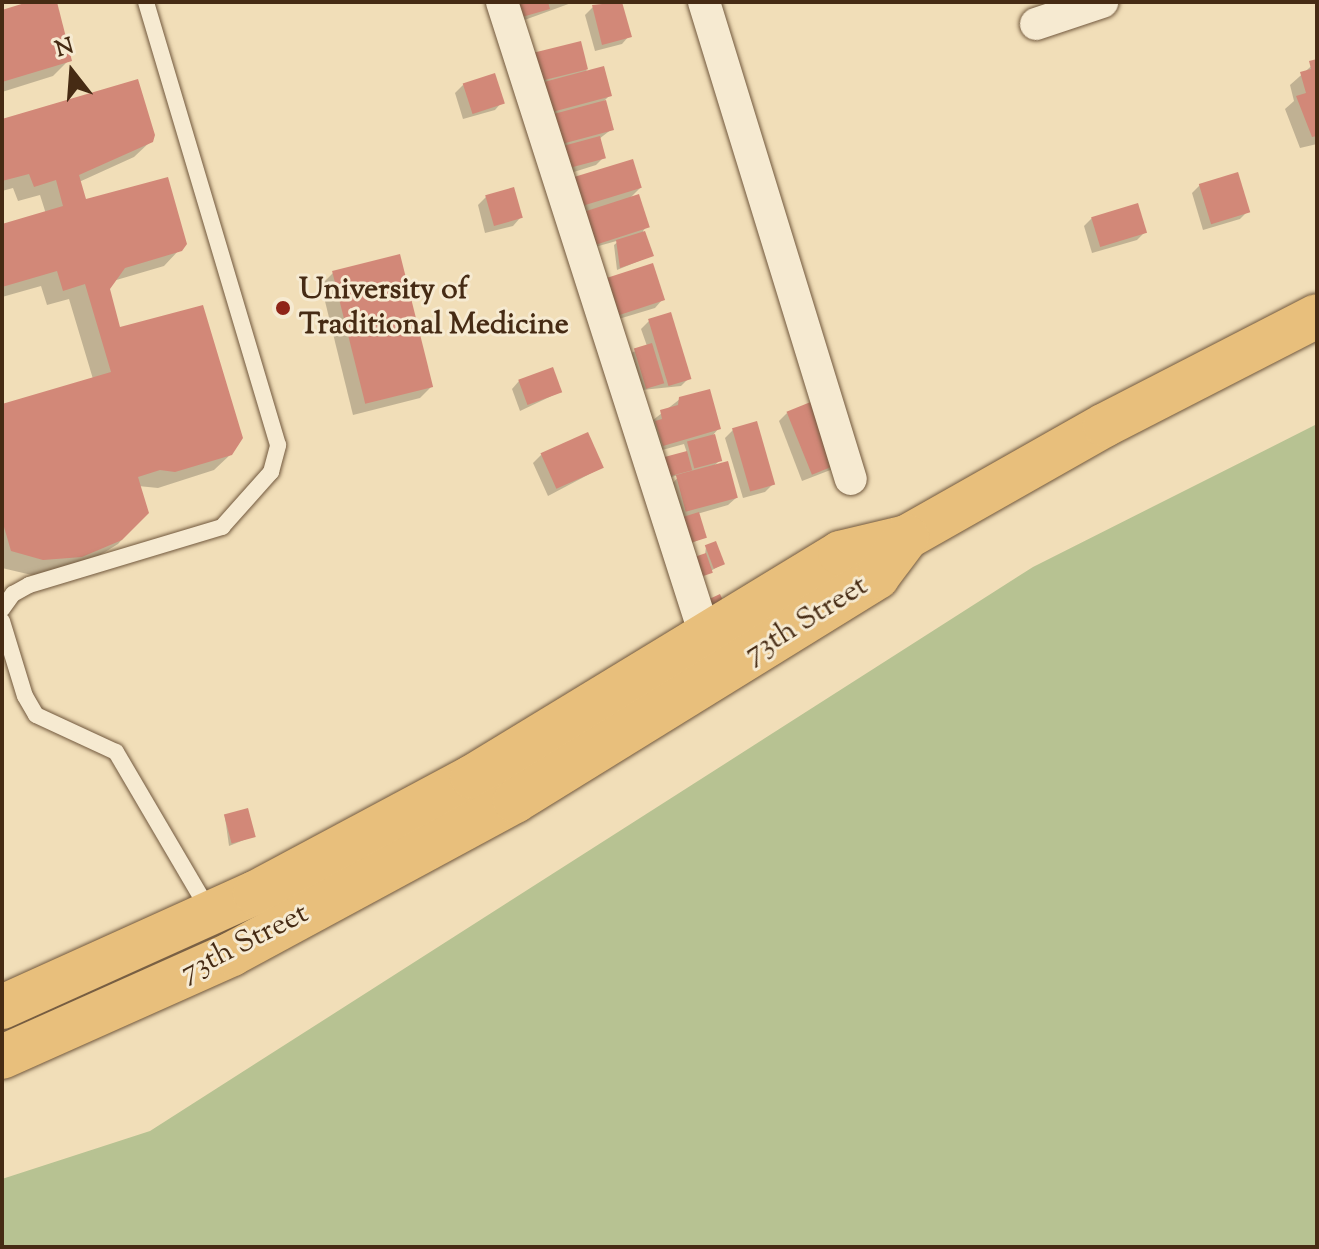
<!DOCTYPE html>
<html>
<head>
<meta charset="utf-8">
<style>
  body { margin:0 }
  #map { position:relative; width:1319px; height:1249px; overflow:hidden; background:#f1deb8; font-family:"Sorts Mill Goudy",serif }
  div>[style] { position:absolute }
  .green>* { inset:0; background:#b7c292 }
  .shadow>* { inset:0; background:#0003 }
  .building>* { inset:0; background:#d28878; transform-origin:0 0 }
  .roads { filter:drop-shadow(0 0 2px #71583d) drop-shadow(0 0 2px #71583d) }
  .service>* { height:16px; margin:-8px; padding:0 8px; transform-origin:8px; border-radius:8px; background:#f6ead1 }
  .minor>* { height:32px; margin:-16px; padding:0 16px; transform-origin:16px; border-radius:16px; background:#f6ead1 }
  .primary>* { height:44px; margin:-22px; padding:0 22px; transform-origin:22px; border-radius:22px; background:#e8bf7c }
  .dots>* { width:22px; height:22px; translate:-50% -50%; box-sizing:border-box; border:4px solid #f6ead1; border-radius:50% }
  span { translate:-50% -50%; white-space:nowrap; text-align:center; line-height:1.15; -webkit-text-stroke:6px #f6ead1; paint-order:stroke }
  .poi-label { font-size:30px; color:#462b14; font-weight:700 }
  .left { translate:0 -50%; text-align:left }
  .street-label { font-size:30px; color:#462b14 }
  .frame { position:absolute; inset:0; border:4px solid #462b14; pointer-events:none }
  .north { position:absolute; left:32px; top:32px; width:80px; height:80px; -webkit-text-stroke:6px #f6ead1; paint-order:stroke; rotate:343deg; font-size:22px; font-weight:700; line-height:32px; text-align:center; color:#462b14 }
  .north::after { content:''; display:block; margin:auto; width:28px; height:36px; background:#462b14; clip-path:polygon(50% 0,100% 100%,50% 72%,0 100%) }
</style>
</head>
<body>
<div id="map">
  <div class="green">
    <div style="clip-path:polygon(1317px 424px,1317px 1247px,2px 1247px,2px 1179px,150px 1131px,1033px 567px)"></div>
  </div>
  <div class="shadow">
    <div style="clip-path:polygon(35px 2px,55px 2px,69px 60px,53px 76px,2px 92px,2px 12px)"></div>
    <div style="clip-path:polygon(500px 2px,574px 2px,508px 26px)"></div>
    <div style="clip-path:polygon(620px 2px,629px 36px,622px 44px,595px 51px,585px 15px,593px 7px)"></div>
    <div style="clip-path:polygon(579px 43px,587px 72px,609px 96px,604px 101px,612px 129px,599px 139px,604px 157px,596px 165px,558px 177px,530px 88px)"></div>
    <div style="clip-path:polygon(1317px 61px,1317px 144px,1300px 148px,1285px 109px,1294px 101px,1290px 85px)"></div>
    <div style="clip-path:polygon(463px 85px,502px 102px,495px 110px,463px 119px,455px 93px)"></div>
    <div style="clip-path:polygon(2px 121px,151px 141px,134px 157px,79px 182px,84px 202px,180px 249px,164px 266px,113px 281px,108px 288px,119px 329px,231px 454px,214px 470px,158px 488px,138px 486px,146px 512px,118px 544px,76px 570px,36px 576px,2px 568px,2px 406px,93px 379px,69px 299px,47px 305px,41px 286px,2px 297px,2px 226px,46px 214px,40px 195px,18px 201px,13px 188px,2px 191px)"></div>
    <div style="clip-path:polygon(1200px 185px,1248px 211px,1240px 219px,1203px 230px,1192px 193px)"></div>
    <div style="clip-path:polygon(564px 188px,640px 188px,629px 199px,647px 226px,643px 231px,651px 256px,617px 270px,614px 245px,620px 240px,588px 249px)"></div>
    <div style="clip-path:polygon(486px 197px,520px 218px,513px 226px,485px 233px,478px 205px)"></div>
    <div style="clip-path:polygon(1092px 218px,1145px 232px,1137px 240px,1092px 253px,1084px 226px)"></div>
    <div style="clip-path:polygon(333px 273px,432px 386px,420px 398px,353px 415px,321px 285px)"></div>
    <div style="clip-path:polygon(601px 287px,662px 300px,655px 308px,612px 321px)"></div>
    <div style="clip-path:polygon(649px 321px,689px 378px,681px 386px,642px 390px,631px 353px,647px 346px,641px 329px)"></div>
    <div style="clip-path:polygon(519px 381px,560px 392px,520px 411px,512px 389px)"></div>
    <div style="clip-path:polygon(680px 399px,719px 428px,713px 435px,720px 460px,712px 468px,736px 498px,728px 505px,697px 514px,705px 537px,683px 547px,670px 486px,681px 474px,657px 482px,687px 453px,684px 444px,655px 452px,653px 420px)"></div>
    <div style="clip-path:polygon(787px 413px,833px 469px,802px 481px,779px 421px)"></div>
    <div style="clip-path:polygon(733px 430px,773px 484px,765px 492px,743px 498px,725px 438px)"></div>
    <div style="clip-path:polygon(541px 455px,601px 468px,548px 496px,533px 463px)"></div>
    <div style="clip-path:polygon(706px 547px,723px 564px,691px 582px,705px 555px)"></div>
    <div style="clip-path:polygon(225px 817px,254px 836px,229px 846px)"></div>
  </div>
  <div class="building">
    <div style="clip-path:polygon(28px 2px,57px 2px,72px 61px,2px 82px,2px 10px)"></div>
    <div style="clip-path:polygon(510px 2px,548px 2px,550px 9px,515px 19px)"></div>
    <div style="clip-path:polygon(622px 2px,632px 37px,602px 45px,592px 5px)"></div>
    <div style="left:581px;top:41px;width:29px;height:52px;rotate:76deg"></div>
    <div style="clip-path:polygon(1317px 59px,1317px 136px,1312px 137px,1296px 96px,1306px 93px,1300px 72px,1311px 69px,1309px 61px)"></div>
    <div style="left:604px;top:66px;width:31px;height:64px;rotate:75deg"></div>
    <div style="left:495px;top:73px;width:32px;height:34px;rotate:72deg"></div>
    <div style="clip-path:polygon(138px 79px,155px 135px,153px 142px,79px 175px,86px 199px,168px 177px,187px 244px,182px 251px,125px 268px,110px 289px,120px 327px,203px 305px,243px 438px,232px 455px,175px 472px,160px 470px,138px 477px,149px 513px,122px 540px,82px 557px,43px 560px,11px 551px,2px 520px,2px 404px,111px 372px,85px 284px,63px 291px,57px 271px,2px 287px,2px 224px,63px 206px,56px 180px,34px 187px,29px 174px,2px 181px,2px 119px)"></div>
    <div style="left:606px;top:100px;width:31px;height:59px;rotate:75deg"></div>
    <div style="left:600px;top:136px;width:23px;height:43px;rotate:75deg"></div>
    <div style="left:633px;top:159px;width:30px;height:65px;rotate:73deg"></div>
    <div style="left:1238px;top:172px;width:42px;height:41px;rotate:73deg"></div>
    <div style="left:514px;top:187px;width:32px;height:30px;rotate:74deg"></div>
    <div style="left:639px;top:194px;width:35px;height:56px;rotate:72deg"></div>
    <div style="left:1138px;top:203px;width:31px;height:49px;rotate:73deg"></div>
    <div style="clip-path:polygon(645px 231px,654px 256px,620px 268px,616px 240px)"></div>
    <div style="left:400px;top:254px;width:137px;height:70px;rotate:76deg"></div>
    <div style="left:653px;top:263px;width:39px;height:48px;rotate:72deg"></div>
    <div style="left:671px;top:312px;width:70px;height:24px;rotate:73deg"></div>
    <div style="left:652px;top:343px;width:42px;height:19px;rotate:73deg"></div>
    <div style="left:553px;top:367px;width:27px;height:37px;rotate:70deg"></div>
    <div style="clip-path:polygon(710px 389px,721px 429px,663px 446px,655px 421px,662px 419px,660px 410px,678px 405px,679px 397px)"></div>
    <div style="left:818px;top:399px;width:68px;height:34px;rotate:68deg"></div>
    <div style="left:757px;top:421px;width:66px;height:26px;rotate:74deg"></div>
    <div style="left:588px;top:432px;width:39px;height:52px;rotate:66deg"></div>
    <div style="left:715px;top:434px;width:28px;height:29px;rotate:75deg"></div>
    <div style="left:687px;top:451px;width:20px;height:34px;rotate:75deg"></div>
    <div style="left:728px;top:461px;width:38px;height:54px;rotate:75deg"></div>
    <div style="left:699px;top:512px;width:27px;height:22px;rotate:73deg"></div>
    <div style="left:716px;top:541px;width:25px;height:12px;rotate:69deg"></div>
    <div style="left:706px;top:553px;width:21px;height:20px;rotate:71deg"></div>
    <div style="left:720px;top:594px;width:14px;height:16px;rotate:65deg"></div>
    <div style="left:248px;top:808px;width:30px;height:25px;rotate:75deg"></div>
  </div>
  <div class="roads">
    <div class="service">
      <div style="left:2px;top:609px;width:19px;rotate:-54deg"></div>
      <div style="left:13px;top:594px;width:18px;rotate:-29deg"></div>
      <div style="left:29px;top:585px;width:202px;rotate:-16.7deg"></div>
      <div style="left:222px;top:527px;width:74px;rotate:-48.3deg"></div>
      <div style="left:271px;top:472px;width:28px;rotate:-75deg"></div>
      <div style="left:278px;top:445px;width:462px;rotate:-106.6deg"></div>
      <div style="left:2px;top:621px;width:78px;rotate:73deg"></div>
      <div style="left:25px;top:696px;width:22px;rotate:60deg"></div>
      <div style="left:36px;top:715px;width:88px;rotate:24.8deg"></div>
      <div style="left:116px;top:752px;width:186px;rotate:59.6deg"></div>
    </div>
    <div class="minor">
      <div style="left:502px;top:2px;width:665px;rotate:72.22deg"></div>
      <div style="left:704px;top:2px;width:499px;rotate:72.9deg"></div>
      <div style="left:1036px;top:24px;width:70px;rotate:-18.4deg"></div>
    </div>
    <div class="primary">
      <div style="left:2px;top:1007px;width:277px;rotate:-24.3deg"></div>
      <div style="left:255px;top:893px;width:246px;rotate:-28.1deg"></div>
      <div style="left:472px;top:777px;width:431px;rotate:-31.3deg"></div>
      <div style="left:840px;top:553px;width:69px;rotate:-13.4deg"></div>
      <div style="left:907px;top:537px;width:227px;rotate:-29.5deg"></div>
      <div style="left:1105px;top:425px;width:238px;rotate:-27.2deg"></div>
      <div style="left:2px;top:1057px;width:252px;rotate:-24.1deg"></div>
      <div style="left:232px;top:954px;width:322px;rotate:-28.4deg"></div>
      <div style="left:515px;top:801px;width:426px;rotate:-31.7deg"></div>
      <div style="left:877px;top:577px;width:50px;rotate:-53.1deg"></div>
    </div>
  </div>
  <div class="dots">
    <div style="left:283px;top:308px;background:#8f2418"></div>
  </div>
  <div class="poi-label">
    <span class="left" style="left:299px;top:308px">University of<br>Traditional Medicine</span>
  </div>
  <div class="street-label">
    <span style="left:807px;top:621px;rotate:-32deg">73th Street</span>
    <span style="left:245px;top:944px;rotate:-27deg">73th Street</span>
  </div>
  <div class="frame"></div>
  <div class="north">N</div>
</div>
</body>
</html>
